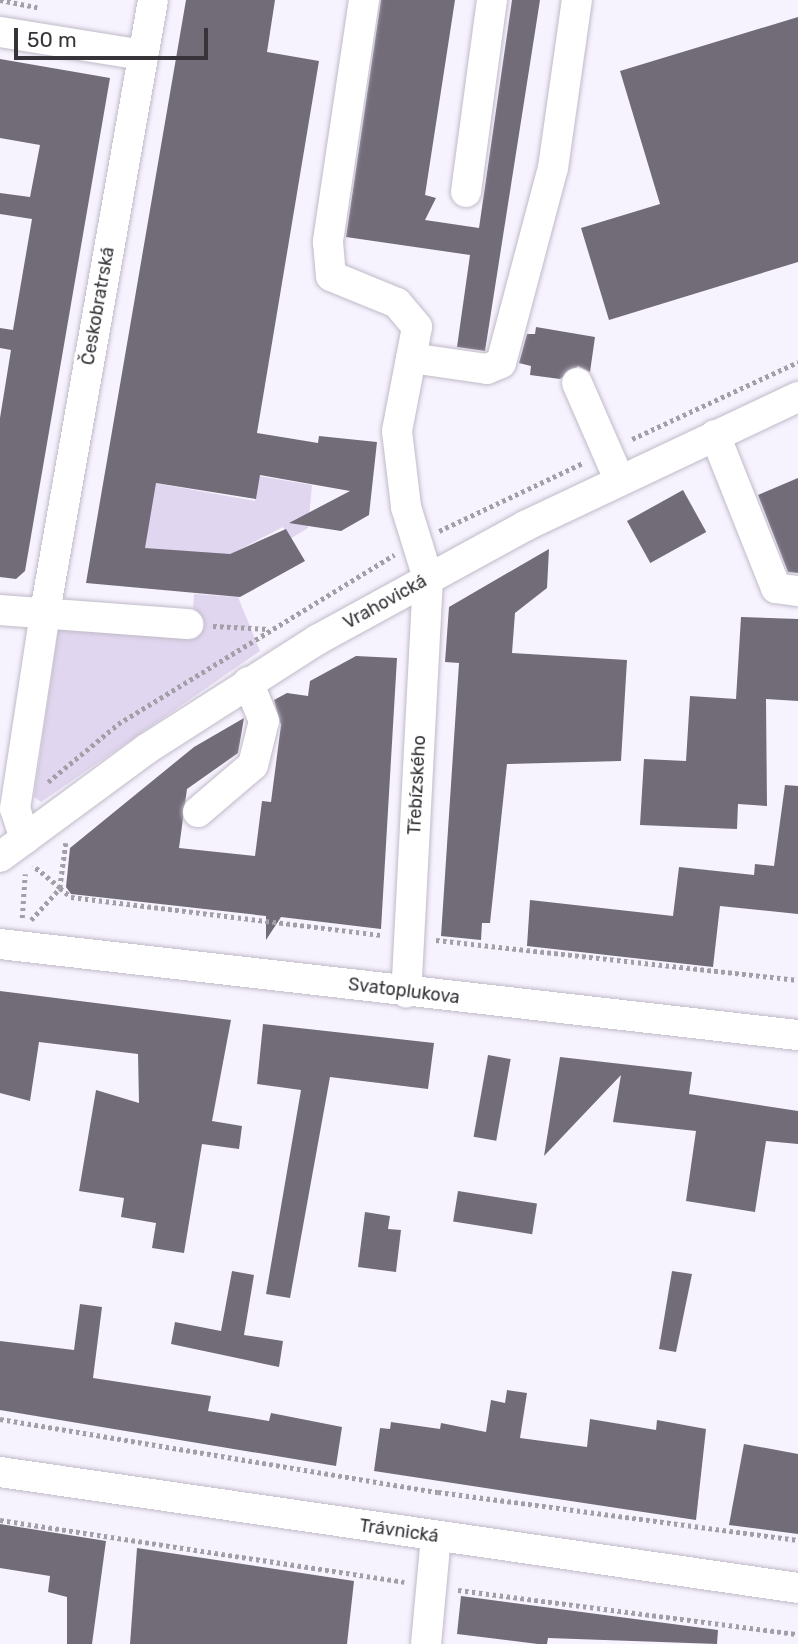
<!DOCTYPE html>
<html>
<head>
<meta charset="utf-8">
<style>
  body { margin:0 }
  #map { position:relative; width:798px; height:1644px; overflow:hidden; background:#f7f3fe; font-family:Rubik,sans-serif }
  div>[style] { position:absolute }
  .green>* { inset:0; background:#e1d6ef }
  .building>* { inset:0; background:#726c79; transform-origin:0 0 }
  .path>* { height:4.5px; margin-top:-2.25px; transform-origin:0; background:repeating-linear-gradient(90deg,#a29fa7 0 3.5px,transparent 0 7px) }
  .roads { filter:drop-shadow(0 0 2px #c0bac8) drop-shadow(0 0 2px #c0bac8) }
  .minor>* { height:30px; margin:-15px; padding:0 15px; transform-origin:15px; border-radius:15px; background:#fff }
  span { translate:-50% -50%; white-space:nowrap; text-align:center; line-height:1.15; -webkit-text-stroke:7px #fff; paint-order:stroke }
  .street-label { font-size:18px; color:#363439 }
  .scale { position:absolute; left:14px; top:28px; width:194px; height:32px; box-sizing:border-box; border:4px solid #363439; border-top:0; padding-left:9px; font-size:21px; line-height:24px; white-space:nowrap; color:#363439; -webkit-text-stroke:5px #fff; paint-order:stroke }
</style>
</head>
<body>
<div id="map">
  <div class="green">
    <div style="clip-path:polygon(259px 476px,312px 485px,308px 528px,290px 539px,283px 527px,229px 555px,142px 558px,155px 483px,255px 501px)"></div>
    <div style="clip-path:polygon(194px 594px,238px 597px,260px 651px,41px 802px,34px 797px,60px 617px,192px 628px)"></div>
  </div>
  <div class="building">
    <div style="clip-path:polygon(186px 0,275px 0,267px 52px,319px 61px,257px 433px,318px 443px,319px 436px,377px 442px,369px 515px,341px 531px,289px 523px,350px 491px,260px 475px,256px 499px,156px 483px,145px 548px,230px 554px,286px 529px,305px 561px,240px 597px,86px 583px)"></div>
    <div style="clip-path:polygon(381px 0,455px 0,425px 195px,436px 198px,425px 220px,479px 228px,512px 0,540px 0,485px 351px,457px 347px,470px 255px,346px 237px)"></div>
    <div style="clip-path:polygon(798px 17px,798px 262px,609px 320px,581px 228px,660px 204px,620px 71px)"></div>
    <div style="clip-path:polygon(0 59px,110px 78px,25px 571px,16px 579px,0 577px,0 418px,11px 350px,0 348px,0 328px,13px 330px,32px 219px,0 214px,0 193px,30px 197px,40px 145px,0 138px)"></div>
    <div style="clip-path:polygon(536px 327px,595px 337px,590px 372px,578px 366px,560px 379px,530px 375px,531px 366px,519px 363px,527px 334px,535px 334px)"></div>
    <div style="clip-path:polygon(798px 478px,798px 573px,788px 572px,758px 495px)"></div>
    <div style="left:683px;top:490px;width:48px;height:64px;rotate:61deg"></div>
    <div style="clip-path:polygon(549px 549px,547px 588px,515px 613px,512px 653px,627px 660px,621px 761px,507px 764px,490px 923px,482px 923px,481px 940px,441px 936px,459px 663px,445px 662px,449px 607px)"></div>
    <div style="clip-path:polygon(741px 617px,798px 619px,798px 701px,766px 699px,767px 806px,738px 804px,737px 829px,640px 825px,644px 759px,686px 761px,690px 696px,736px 699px)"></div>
    <div style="clip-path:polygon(356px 656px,397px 658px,381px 929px,281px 917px,266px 940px,266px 916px,71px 894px,66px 887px,70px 848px,194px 747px,244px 718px,238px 753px,187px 789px,179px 848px,255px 856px,262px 801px,271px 802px,281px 725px,274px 700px,287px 693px,308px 696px,310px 681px)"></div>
    <div style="clip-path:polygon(785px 785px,798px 786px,798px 914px,720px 906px,713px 967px,527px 946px,530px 900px,673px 916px,679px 867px,754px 875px,755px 864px,774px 866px)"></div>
    <div style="clip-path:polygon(0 991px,231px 1020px,212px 1121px,242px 1126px,239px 1149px,202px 1144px,184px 1253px,152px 1248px,156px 1223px,121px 1217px,124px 1198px,79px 1191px,96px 1090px,139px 1103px,138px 1054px,39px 1042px,30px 1101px,0 1093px)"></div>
    <div style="clip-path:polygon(263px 1024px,434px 1043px,428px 1089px,330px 1077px,290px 1298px,266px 1294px,301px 1090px,257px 1084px)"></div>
    <div style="left:488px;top:1055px;width:23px;height:83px;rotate:10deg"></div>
    <div style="clip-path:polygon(560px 1057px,692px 1072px,689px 1094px,798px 1111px,798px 1144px,766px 1141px,755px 1212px,686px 1201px,696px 1131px,613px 1122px,621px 1075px,544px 1156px)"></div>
    <div style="left:458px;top:1191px;width:80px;height:31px;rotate:9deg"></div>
    <div style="clip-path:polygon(365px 1212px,390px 1216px,388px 1229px,401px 1230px,396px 1272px,358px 1267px)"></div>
    <div style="clip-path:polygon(232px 1271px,254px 1275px,244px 1335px,283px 1341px,279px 1367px,171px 1344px,175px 1322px,221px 1331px)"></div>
    <div style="clip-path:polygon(672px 1271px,692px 1274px,676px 1352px,659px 1349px)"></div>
    <div style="clip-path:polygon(80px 1304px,102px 1307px,93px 1378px,211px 1396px,208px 1411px,269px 1421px,271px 1413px,342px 1427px,336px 1466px,0 1410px,0 1341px,74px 1350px)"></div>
    <div style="clip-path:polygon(507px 1390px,527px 1393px,520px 1438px,587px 1447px,590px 1419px,656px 1430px,657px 1420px,706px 1429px,696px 1520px,374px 1471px,380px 1428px,390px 1429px,391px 1422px,440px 1429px,441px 1423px,486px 1432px,491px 1400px,505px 1403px)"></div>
    <div style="clip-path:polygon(744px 1444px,798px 1454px,798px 1534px,729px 1525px)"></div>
    <div style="clip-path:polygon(0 1524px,106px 1541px,92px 1644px,67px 1644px,67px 1597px,48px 1592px,50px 1576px,0 1568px)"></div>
    <div style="clip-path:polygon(137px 1548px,354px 1581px,347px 1644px,130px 1644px)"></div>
    <div style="clip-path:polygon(461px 1596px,718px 1630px,717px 1644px,548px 1638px,547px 1644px,538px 1644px,457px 1634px)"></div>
  </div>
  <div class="path">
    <div style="left:0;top:0;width:38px;rotate:11deg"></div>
    <div style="left:632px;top:439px;width:183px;rotate:-24.9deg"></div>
    <div style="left:439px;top:531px;width:159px;rotate:-25.3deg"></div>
    <div style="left:213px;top:626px;width:55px;rotate:3.1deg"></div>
    <div style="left:48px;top:782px;width:91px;rotate:-39.6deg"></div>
    <div style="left:118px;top:724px;width:324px;rotate:-31.5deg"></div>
    <div style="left:66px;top:843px;width:45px;rotate:97.6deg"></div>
    <div style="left:60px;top:888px;width:14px;rotate:39deg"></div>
    <div style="left:71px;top:897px;width:313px;rotate:7deg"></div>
    <div style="left:22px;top:918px;width:44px;rotate:-86.1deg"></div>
    <div style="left:31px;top:920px;width:43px;rotate:-47.8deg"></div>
    <div style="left:60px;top:888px;width:35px;rotate:-141deg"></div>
    <div style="left:436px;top:940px;width:364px;rotate:6.3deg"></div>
    <div style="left:0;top:1419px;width:444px;rotate:9.5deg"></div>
    <div style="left:438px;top:1492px;width:363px;rotate:7.6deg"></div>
    <div style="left:0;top:1520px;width:409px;rotate:8.7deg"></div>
    <div style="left:458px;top:1590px;width:343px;rotate:7.4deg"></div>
  </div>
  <div class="roads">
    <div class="minor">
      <div style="left:364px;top:0;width:245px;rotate:98.5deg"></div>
      <div style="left:328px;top:242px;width:34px;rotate:85deg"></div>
      <div style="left:331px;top:276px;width:71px;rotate:22.2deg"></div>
      <div style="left:397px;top:303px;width:31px;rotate:50deg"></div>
      <div style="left:417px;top:327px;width:106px;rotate:100.9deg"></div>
      <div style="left:397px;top:431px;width:77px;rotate:83.2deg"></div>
      <div style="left:406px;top:507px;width:74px;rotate:72.8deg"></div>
      <div style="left:428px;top:578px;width:415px;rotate:93deg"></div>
      <div style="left:0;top:32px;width:144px;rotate:9.2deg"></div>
      <div style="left:466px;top:192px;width:194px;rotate:-82.3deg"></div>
      <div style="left:411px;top:358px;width:77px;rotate:8.2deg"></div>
      <div style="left:487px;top:369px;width:15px;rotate:-23deg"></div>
      <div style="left:501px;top:363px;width:202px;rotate:-75.1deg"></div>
      <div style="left:553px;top:168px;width:170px;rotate:-81.9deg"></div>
      <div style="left:577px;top:383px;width:105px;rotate:66.4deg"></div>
      <div style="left:715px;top:435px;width:165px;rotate:68.3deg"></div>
      <div style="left:776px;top:588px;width:22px;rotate:8deg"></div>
      <div style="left:0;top:610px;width:189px;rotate:4.3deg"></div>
      <div style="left:198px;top:812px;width:72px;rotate:-40.5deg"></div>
      <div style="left:253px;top:765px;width:45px;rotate:-76deg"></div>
      <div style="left:264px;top:721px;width:42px;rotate:-112.3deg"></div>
      <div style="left:25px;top:839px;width:32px;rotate:-108deg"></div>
      <div style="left:15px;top:809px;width:199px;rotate:-81.3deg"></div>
      <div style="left:45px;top:612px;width:621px;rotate:-79.99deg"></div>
      <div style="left:0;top:857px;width:184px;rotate:-36.4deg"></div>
      <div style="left:148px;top:748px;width:201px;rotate:-32.6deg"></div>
      <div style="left:317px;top:640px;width:237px;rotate:-28.7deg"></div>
      <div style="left:525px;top:526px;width:302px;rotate:-25.3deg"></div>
      <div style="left:0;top:944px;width:803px;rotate:6.51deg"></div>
      <div style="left:0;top:1472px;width:806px;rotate:8.27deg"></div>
      <div style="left:426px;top:1644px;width:107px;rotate:-84.7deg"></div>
    </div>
  </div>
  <div class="street-label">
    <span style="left:98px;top:306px;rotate:-80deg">Českobratrská</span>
    <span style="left:385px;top:602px;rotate:-29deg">Vrahovická</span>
    <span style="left:417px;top:785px;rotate:-87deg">Třebízského</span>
    <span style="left:404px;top:991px;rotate:7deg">Svatoplukova</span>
    <span style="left:399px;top:1531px;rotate:8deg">Trávnická</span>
  </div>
  <div class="scale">50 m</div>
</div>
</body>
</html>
